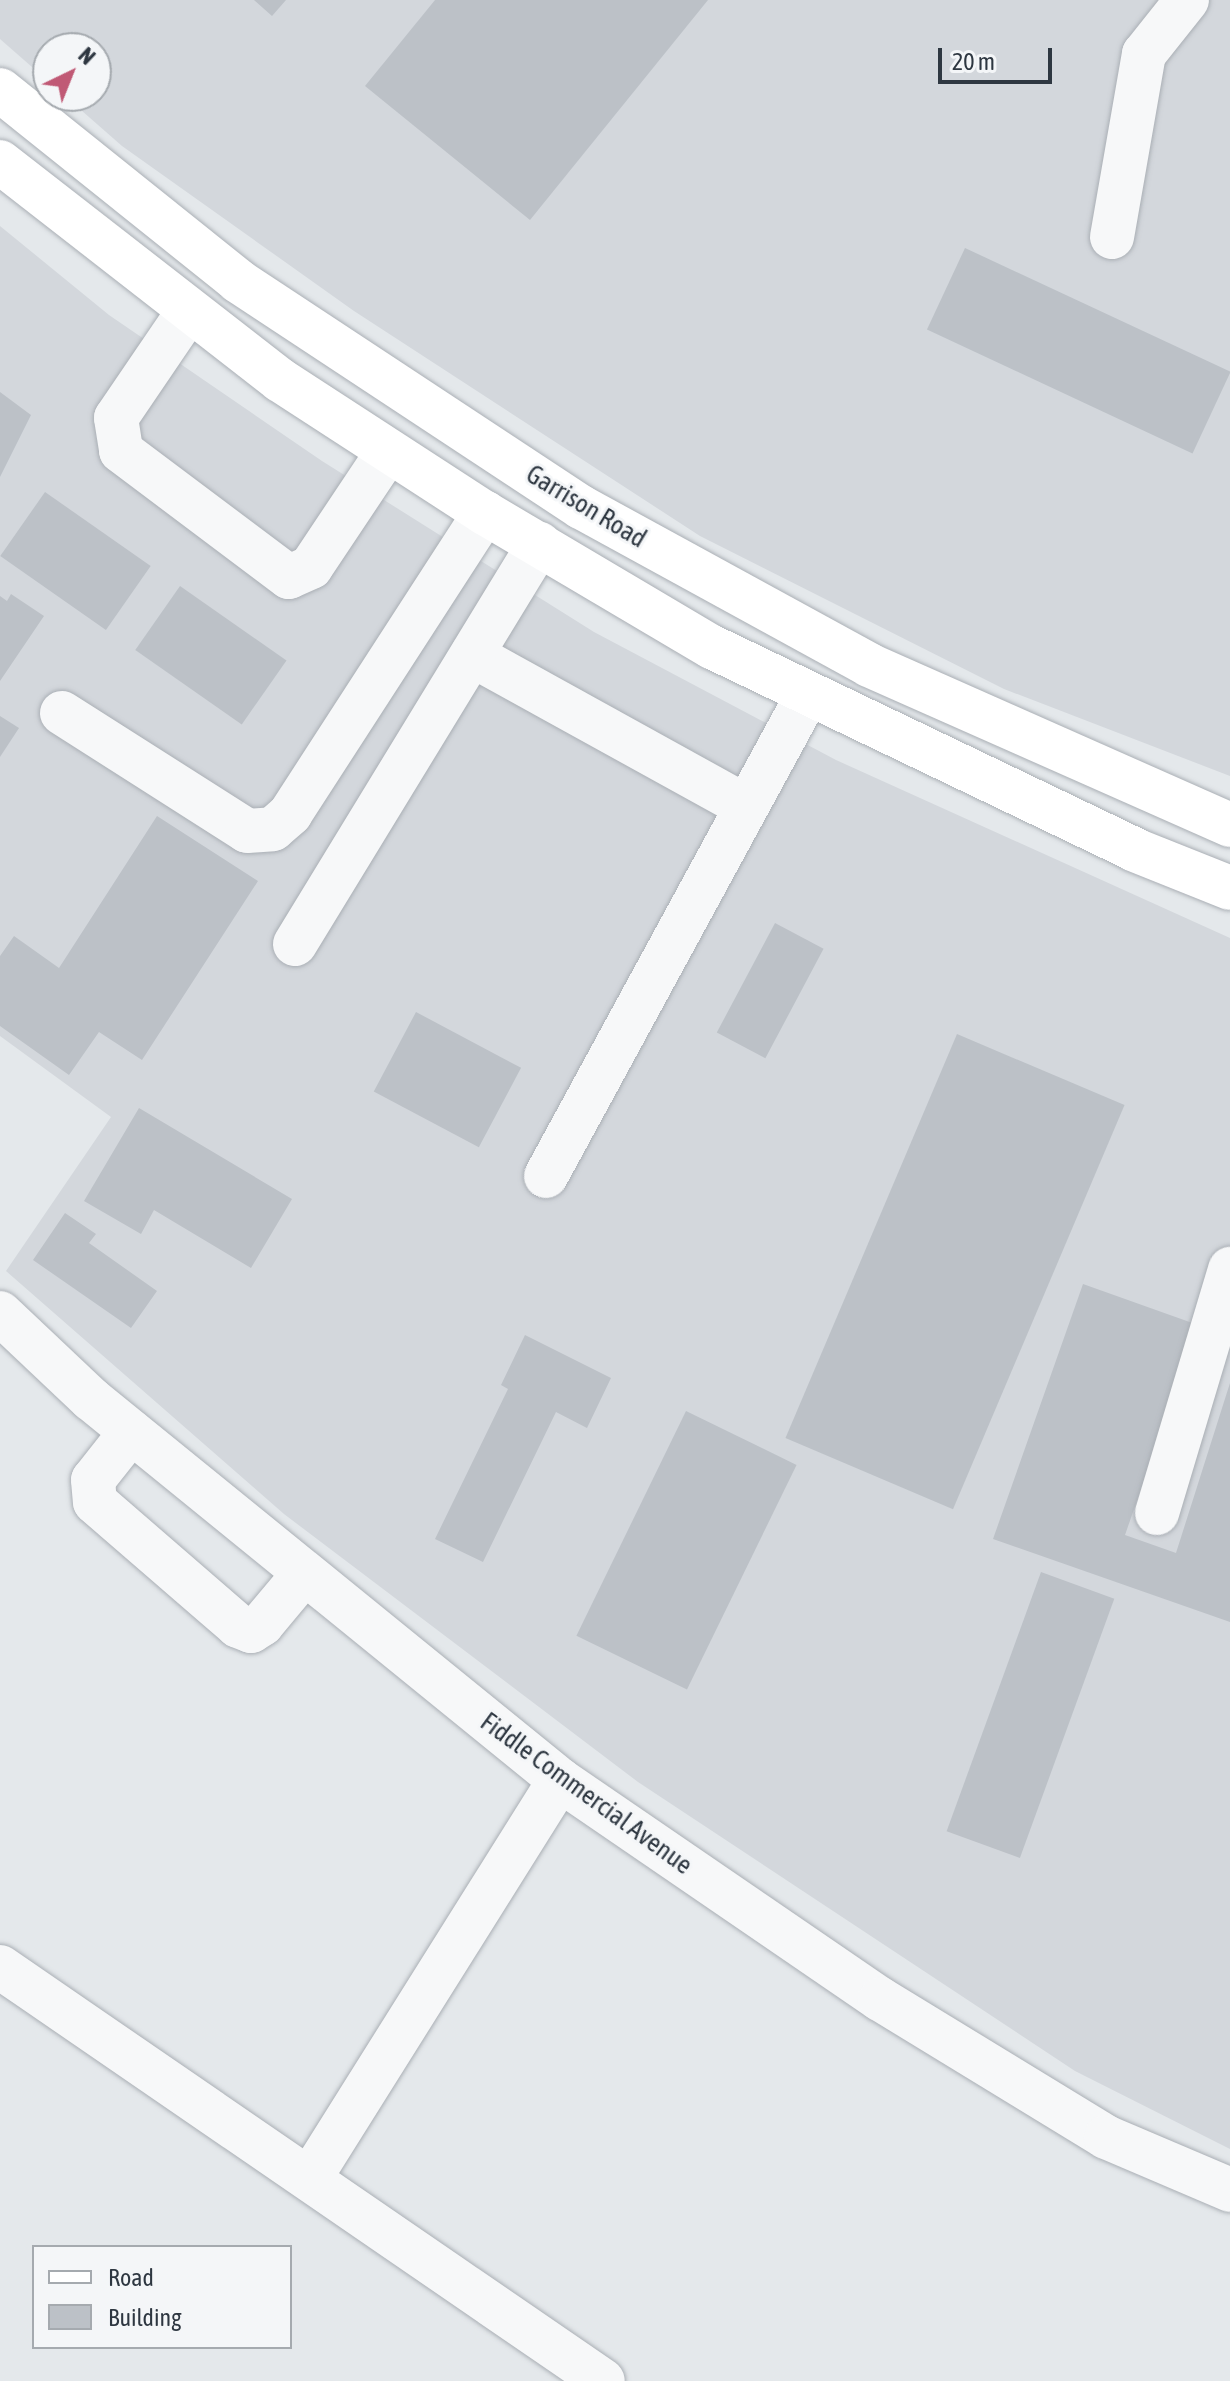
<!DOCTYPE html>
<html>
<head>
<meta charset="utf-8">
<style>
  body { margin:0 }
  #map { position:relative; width:1230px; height:2381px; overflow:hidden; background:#e4e8eb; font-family:"Asap Condensed",sans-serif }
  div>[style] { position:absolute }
  .built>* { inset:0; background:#d3d7dc }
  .building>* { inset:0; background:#bcc1c7; transform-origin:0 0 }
  .roads { filter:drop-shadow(0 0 2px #aaafb5) drop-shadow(0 0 2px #aaafb5) }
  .minor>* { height:44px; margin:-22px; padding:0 22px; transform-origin:22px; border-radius:22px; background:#f7f8f9 }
  .major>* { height:44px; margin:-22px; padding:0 22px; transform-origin:22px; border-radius:22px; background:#fff }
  span { translate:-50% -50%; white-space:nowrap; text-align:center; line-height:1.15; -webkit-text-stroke:6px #f4f6f8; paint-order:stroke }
  .street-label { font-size:26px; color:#2e3741 }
  .legend { position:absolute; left:32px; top:2245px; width:260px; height:104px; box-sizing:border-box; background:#f4f6f8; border:2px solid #a5aaaf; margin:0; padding:10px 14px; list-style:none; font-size:24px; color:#2e3741 }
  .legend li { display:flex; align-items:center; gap:16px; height:40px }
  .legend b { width:40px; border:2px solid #a5aaaf }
  .north { position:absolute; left:32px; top:32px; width:80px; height:80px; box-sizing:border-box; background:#f4f6f8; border:2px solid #a5aaaf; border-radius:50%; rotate:43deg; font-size:22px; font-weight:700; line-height:32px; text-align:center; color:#2e3741 }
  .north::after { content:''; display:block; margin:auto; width:28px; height:36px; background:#c05975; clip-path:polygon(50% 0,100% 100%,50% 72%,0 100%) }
  .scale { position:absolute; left:938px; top:48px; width:114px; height:36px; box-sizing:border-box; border:4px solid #2e3741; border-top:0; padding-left:10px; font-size:24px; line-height:28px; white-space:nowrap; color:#2e3741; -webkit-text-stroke:6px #f4f6f8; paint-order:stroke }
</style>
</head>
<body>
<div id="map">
  <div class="built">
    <div style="clip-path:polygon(0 0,1230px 0,1230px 776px,1004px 689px,700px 536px,354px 311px,122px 146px,65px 96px,96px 96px,96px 48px,48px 48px,48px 81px,0 39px)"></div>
    <div style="clip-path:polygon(0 226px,109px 315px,322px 461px,594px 632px,836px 760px,1230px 938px,1230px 2149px,1075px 2071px,638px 1782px,284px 1514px,6px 1271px,111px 1117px,0 1036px)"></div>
  </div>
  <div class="building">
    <div style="clip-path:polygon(254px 0,286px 0,272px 16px)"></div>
    <div style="clip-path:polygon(435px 0,708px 0,530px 220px,365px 86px)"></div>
    <div style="left:965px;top:248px;width:293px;height:90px;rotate:25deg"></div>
    <div style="clip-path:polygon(0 392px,31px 415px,0 477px)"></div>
    <div style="left:45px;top:492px;width:129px;height:78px;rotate:35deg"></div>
    <div style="left:180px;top:586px;width:130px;height:78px;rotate:35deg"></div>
    <div style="clip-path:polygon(11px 594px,44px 616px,0 681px,0 596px,7px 601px)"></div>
    <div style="clip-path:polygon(0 716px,19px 728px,0 757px)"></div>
    <div style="clip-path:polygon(157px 816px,258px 881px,142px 1060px,99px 1032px,69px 1075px,0 1026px,0 956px,14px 936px,59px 968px)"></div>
    <div style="left:775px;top:923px;width:55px;height:124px;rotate:28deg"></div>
    <div style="left:416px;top:1012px;width:119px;height:90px;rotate:28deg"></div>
    <div style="left:957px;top:1034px;width:182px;height:439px;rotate:23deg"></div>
    <div style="clip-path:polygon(139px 1108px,292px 1199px,251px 1268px,154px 1210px,141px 1234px,84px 1201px)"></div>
    <div style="clip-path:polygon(65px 1213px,96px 1234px,89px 1243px,157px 1291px,131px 1328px,33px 1260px)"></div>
    <div style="clip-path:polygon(1083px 1284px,1198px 1325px,1125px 1535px,1176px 1553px,1230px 1383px,1230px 1622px,993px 1539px)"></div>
    <div style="clip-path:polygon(525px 1335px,611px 1378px,587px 1428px,556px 1412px,483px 1562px,435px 1539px,508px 1389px,501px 1385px)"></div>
    <div style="left:686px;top:1411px;width:123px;height:250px;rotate:26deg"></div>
    <div style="left:1041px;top:1572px;width:78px;height:276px;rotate:20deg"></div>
  </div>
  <div class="roads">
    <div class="minor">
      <div style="left:1112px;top:237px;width:186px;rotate:-80.1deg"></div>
      <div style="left:1144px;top:54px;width:69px;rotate:-51.5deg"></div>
      <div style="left:188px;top:312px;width:128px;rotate:124.2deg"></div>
      <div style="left:116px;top:418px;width:33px;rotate:81deg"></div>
      <div style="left:121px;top:451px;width:210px;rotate:36.9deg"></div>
      <div style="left:289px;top:577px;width:24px;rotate:-24deg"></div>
      <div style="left:311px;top:567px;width:137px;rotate:-56.3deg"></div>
      <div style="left:472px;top:655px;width:312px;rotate:28.9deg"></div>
      <div style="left:62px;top:713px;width:219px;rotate:32.5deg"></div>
      <div style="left:247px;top:831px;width:26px;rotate:-4deg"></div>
      <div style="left:273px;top:829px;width:23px;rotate:-41deg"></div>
      <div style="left:290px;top:814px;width:359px;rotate:-57.1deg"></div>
      <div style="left:295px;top:944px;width:469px;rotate:-58.6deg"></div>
      <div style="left:546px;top:1176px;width:549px;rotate:-61.47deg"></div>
      <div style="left:0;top:1313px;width:125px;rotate:43.4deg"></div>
      <div style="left:91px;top:1399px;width:604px;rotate:39.09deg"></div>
      <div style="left:560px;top:1780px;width:388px;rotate:34.4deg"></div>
      <div style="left:880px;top:1999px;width:265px;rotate:31.4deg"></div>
      <div style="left:1106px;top:2137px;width:135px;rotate:23.1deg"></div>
      <div style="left:131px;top:1432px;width:61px;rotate:128.4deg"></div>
      <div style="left:93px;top:1480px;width:22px;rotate:85deg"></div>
      <div style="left:95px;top:1502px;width:189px;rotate:40.9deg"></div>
      <div style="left:238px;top:1626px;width:14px;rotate:21deg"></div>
      <div style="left:251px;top:1631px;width:13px;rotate:-32deg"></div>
      <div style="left:262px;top:1624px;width:65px;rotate:-50deg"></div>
      <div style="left:1157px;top:1513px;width:255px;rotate:-73.3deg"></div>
      <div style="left:0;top:1967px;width:731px;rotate:34.47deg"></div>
      <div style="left:310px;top:2178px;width:470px;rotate:-57.9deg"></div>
    </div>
    <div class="major">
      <div style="left:0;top:90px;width:305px;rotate:38.7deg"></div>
      <div style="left:238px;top:281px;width:411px;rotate:33.4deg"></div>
      <div style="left:581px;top:507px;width:328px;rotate:28.7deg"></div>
      <div style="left:869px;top:665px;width:395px;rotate:23.9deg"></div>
      <div style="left:0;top:162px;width:355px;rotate:37.9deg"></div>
      <div style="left:280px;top:380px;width:244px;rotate:33deg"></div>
      <div style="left:485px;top:513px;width:264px;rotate:30.6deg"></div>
      <div style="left:712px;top:647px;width:469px;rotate:25.6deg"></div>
      <div style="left:1135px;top:850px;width:102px;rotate:21.8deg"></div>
    </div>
  </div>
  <div class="street-label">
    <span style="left:586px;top:507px;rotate:31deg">Garrison Road</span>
    <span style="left:586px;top:1794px;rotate:36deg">Fiddle Commercial Avenue</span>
  </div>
  <ul class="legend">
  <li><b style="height:10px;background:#fff"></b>Road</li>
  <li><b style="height:22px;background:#bcc1c7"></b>Building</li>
  </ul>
  <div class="north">N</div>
  <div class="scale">20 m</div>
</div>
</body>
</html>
